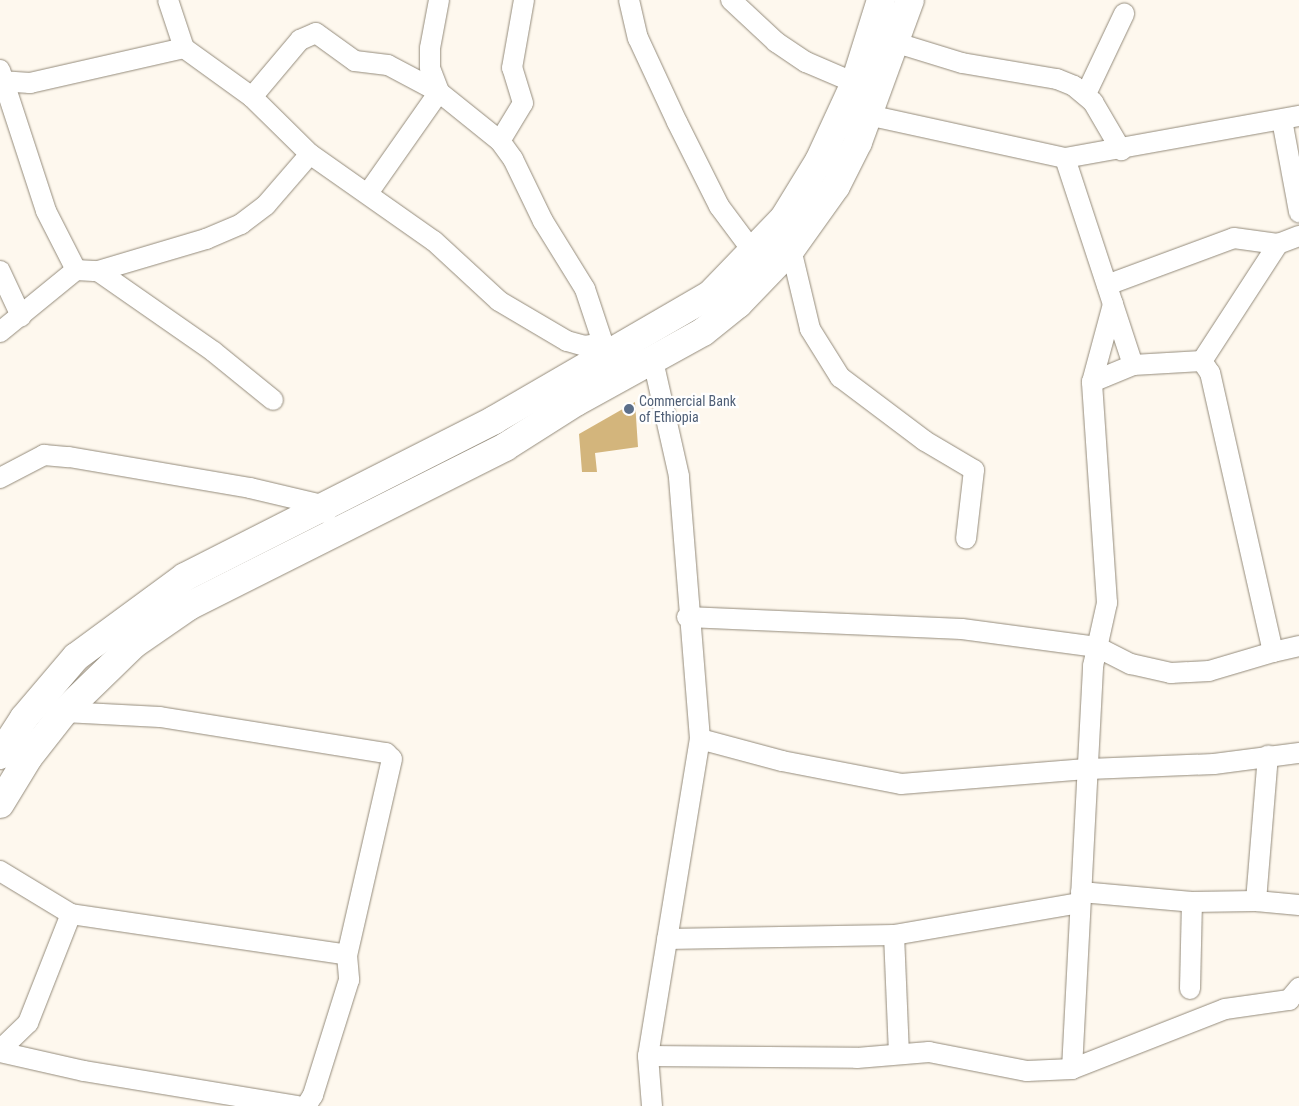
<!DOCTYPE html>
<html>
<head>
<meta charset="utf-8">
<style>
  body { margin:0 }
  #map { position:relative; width:1299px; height:1106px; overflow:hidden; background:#fef8ee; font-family:"Roboto Condensed",sans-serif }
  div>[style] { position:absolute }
  .building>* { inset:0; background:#d3b57c }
  .roads { filter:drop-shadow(0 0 1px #948b7b) drop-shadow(0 0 1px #948b7b) }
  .street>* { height:20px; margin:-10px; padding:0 10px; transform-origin:10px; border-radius:10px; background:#fff }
  .primary>* { height:28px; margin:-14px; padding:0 14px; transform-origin:14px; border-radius:14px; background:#fff }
  .dots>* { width:14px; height:14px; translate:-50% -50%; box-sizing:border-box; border:2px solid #fff; border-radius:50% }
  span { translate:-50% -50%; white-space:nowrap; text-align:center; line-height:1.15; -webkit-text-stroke:4.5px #fff; paint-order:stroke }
  .service-label { font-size:14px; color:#4e5e75 }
  .left { translate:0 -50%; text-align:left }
</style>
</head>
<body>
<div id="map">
  <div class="building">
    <div style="clip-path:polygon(635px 402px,638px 447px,595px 453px,597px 472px,582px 472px,579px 434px)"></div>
  </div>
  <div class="roads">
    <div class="street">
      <div style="left:168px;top:0;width:51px;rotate:71.6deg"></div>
      <div style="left:439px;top:0;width:49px;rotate:100.6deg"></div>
      <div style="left:430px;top:48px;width:20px;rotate:90deg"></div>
      <div style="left:430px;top:68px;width:26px;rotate:69deg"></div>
      <div style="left:439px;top:92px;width:78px;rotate:38.8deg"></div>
      <div style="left:500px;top:141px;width:22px;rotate:54deg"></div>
      <div style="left:513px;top:159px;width:69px;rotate:64.2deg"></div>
      <div style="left:543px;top:221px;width:80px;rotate:58.3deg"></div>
      <div style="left:585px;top:289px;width:57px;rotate:71.6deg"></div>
      <div style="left:629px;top:0;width:39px;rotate:77deg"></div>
      <div style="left:638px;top:38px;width:93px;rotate:65.1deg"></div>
      <div style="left:677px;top:122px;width:94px;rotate:63.4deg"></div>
      <div style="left:719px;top:206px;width:59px;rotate:53.3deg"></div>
      <div style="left:731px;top:0;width:62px;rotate:43deg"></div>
      <div style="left:776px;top:42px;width:36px;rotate:34deg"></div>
      <div style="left:806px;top:62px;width:53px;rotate:23.2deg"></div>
      <div style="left:897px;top:43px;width:68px;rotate:17.1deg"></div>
      <div style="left:962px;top:63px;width:96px;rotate:9.6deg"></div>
      <div style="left:1057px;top:79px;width:18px;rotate:22deg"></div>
      <div style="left:1074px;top:86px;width:25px;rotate:40deg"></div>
      <div style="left:1093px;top:102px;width:56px;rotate:59.7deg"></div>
      <div style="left:0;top:70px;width:148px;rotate:71.9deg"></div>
      <div style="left:46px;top:211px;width:66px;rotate:63deg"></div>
      <div style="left:0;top:81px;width:30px;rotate:4deg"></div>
      <div style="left:30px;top:83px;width:158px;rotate:-12.8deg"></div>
      <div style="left:184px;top:48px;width:84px;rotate:35.8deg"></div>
      <div style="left:252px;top:97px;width:81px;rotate:44.5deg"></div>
      <div style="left:310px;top:154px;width:151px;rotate:35.1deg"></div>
      <div style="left:434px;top:241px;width:88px;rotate:42.7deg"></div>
      <div style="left:499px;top:301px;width:79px;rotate:30.5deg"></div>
      <div style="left:567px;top:341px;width:19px;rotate:16deg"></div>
      <div style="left:585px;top:346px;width:18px;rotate:-9deg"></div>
      <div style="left:603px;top:343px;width:11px;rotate:63deg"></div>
      <div style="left:1086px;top:94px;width:89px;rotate:-64.6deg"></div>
      <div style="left:252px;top:97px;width:75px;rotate:-49.9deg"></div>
      <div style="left:300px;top:40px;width:17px;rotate:-24deg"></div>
      <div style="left:316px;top:33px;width:48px;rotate:35.7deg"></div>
      <div style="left:355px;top:61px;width:33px;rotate:7deg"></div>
      <div style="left:388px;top:65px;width:58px;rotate:27.9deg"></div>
      <div style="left:439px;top:92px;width:123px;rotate:125.1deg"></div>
      <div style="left:868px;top:115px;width:202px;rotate:12.3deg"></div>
      <div style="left:1282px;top:120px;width:94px;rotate:79.5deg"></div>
      <div style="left:500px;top:141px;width:44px;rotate:-58.8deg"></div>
      <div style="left:523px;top:103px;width:37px;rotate:-107deg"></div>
      <div style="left:512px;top:68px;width:69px;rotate:-80deg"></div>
      <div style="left:791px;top:249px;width:82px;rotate:76.6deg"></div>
      <div style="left:810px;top:329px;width:57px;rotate:58deg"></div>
      <div style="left:840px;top:377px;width:106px;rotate:37deg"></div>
      <div style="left:925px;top:441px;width:57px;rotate:30.6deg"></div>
      <div style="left:974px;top:470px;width:69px;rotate:96.6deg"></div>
      <div style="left:0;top:271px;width:50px;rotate:65deg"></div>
      <div style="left:98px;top:271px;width:113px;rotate:-16.5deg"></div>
      <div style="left:206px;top:239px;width:38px;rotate:-23deg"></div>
      <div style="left:241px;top:224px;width:31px;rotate:-37deg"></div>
      <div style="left:266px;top:205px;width:67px;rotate:-49.2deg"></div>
      <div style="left:1107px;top:285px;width:135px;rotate:-20.3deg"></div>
      <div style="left:1234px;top:238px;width:44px;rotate:7.8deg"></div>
      <div style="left:1278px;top:244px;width:22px;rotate:-21deg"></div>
      <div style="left:0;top:332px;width:98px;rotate:-39.2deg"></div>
      <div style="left:76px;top:270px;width:22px;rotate:3deg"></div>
      <div style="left:98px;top:271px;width:141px;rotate:34.9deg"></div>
      <div style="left:214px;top:352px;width:76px;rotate:39.1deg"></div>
      <div style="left:1202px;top:361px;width:140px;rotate:-57deg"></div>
      <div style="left:1133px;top:365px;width:218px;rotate:-108.2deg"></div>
      <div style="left:1065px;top:158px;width:238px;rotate:-10.2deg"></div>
      <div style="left:1092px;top:382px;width:81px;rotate:-74.9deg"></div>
      <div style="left:0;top:478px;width:50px;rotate:-27.6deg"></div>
      <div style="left:44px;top:455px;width:25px;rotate:5deg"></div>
      <div style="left:69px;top:457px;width:184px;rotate:9.7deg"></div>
      <div style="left:250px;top:488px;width:74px;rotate:13.3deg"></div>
      <div style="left:322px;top:505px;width:9px;rotate:63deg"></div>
      <div style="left:687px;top:617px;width:275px;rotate:2.5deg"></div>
      <div style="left:962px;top:629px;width:136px;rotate:7.6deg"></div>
      <div style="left:1097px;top:647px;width:38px;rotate:27deg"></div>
      <div style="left:1131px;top:664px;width:41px;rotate:12.7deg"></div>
      <div style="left:1171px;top:673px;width:38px;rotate:-3deg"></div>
      <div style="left:1209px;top:671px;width:67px;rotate:-16.5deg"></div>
      <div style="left:1273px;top:652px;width:286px;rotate:-102.7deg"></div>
      <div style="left:1210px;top:373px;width:14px;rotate:-124deg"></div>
      <div style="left:1273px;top:652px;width:27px;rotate:-13deg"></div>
      <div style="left:64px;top:712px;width:96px;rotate:3deg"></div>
      <div style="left:160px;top:717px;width:229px;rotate:9.1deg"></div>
      <div style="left:386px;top:753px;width:8px;rotate:45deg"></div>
      <div style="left:392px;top:759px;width:201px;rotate:102.9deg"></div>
      <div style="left:347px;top:955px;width:25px;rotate:85deg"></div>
      <div style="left:349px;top:980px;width:121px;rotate:107.4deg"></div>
      <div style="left:313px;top:1095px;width:13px;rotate:122deg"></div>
      <div style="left:700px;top:739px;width:85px;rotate:15deg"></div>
      <div style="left:782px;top:761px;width:121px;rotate:10.9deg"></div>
      <div style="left:901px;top:784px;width:189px;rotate:-4.6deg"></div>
      <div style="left:1089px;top:769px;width:125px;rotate:-2.3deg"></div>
      <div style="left:1214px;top:764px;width:86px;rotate:-7.4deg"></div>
      <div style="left:0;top:871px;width:83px;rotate:31.2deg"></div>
      <div style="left:71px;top:914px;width:279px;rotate:8.4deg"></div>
      <div style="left:1081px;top:892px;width:111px;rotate:5.1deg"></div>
      <div style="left:1192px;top:902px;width:64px;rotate:-0.9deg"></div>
      <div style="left:1256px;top:901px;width:43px;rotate:5.3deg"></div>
      <div style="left:1256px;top:901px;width:146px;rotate:-85.3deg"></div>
      <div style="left:894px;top:935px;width:117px;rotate:87.6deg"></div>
      <div style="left:667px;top:939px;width:227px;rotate:-1deg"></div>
      <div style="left:894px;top:935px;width:189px;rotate:-9.8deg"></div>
      <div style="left:1190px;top:989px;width:87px;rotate:-88.7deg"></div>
      <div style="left:0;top:1050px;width:39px;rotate:-44deg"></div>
      <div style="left:28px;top:1023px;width:117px;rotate:-68.5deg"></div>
      <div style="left:0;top:1052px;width:86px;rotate:12.7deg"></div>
      <div style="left:84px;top:1071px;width:216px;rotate:9.3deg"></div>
      <div style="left:648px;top:1056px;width:209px;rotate:0.5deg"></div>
      <div style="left:857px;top:1058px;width:72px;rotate:-4.8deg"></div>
      <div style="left:929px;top:1052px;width:100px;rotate:11deg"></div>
      <div style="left:1027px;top:1071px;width:45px;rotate:-2.5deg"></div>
      <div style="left:1072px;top:1069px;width:164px;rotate:-21.4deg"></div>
      <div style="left:1225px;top:1009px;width:65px;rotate:-8deg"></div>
      <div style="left:1289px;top:1000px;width:16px;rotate:-50deg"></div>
      <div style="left:1072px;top:1069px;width:404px;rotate:-87deg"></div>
      <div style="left:1093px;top:666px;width:65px;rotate:-77.5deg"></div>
      <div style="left:1107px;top:603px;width:222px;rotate:-93.9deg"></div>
      <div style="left:1092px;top:382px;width:44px;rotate:-22.5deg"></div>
      <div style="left:1133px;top:365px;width:69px;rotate:-3.3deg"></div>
      <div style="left:652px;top:1106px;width:50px;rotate:-94.6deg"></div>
      <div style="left:648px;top:1056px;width:321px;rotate:-80.7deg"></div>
      <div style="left:700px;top:739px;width:264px;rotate:-94.6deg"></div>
      <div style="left:679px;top:476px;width:118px;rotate:-102.7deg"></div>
    </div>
    <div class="primary">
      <div style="left:0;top:755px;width:44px;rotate:-57deg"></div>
      <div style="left:24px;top:718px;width:80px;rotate:-49.6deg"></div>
      <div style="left:76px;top:657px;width:135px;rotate:-36.3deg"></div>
      <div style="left:185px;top:577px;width:347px;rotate:-26.9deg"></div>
      <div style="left:494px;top:420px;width:250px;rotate:-30.1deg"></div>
      <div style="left:710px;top:295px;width:107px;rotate:-46.1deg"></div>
      <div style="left:784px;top:218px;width:67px;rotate:-58.4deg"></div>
      <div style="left:819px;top:161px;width:86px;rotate:-65.2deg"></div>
      <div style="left:855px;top:83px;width:87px;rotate:-72.6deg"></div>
      <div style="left:0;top:804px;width:54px;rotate:-58.7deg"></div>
      <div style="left:28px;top:758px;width:58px;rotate:-52deg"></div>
      <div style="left:64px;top:712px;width:98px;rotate:-44.2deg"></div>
      <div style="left:134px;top:644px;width:67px;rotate:-34.6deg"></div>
      <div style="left:189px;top:606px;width:354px;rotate:-26.7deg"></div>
      <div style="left:505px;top:447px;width:84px;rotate:-32.4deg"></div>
      <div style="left:576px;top:402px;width:145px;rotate:-28.9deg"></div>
      <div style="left:703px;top:332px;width:45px;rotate:-38.7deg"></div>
      <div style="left:738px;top:304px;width:76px;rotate:-46.1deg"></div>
      <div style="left:791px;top:249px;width:77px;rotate:-54.5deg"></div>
      <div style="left:836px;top:186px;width:49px;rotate:-63.4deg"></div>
      <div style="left:858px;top:142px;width:151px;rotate:-69.9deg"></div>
    </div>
  </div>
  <div class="dots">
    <div style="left:629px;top:409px;background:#5c6f8a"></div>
  </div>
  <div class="service-label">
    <span class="left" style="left:639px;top:409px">Commercial Bank<br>of Ethiopia</span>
  </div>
</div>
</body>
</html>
